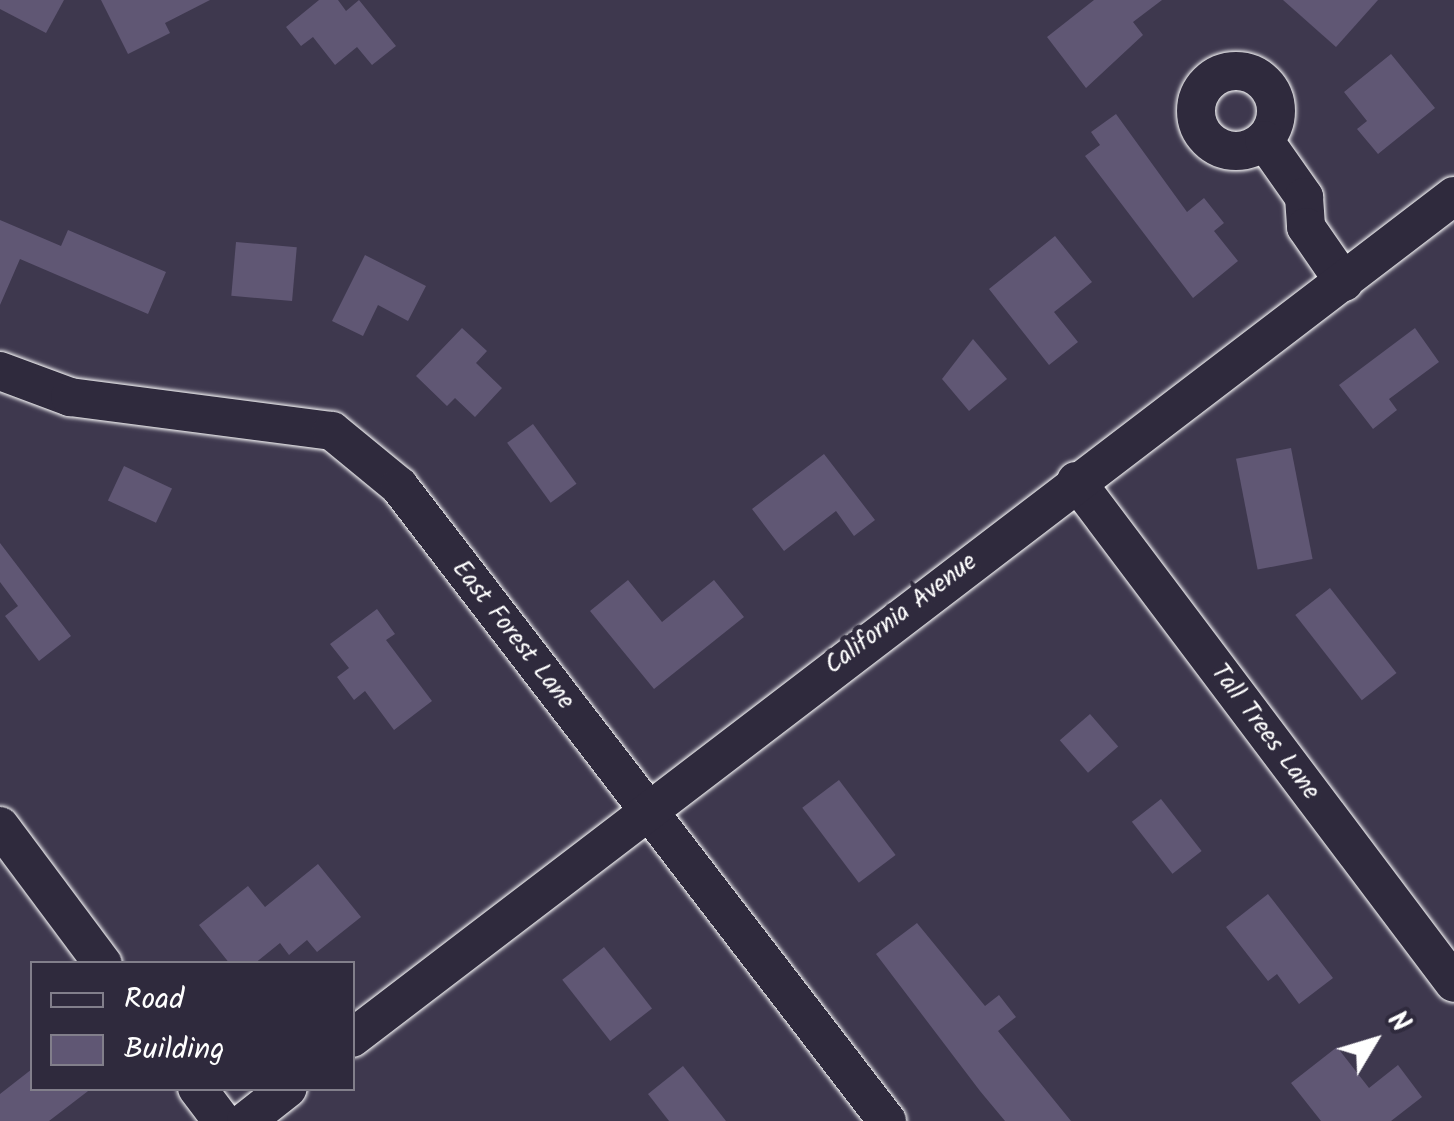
<!DOCTYPE html>
<html>
<head>
<meta charset="utf-8">
<style>
  body { margin:0 }
  #map { position:relative; width:1454px; height:1121px; overflow:hidden; background:#3e384e; font-family:Kalam,sans-serif }
  div>[style] { position:absolute }
  .building>* { inset:0; background:#605774; transform-origin:0 0 }
  .roads { filter:drop-shadow(0 0 2px #fff) drop-shadow(0 0 2px #fff) }
  .minor>* { height:38px; margin:-19px; padding:0 19px; transform-origin:19px; border-radius:19px; background:#2f2a3d }
  .minor>.ring { margin:-19px; padding:0; box-sizing:content-box; background:none; border:38px solid #2f2a3d; border-radius:50% }
  span { translate:-50% -50%; white-space:nowrap; text-align:center; line-height:1.15; -webkit-text-stroke:9px #2f2a3d; paint-order:stroke }
  .street-label { font-size:25px; color:#fff }
  .legend { position:absolute; left:30px; top:961px; width:325px; height:130px; box-sizing:border-box; background:#2f2a3d; border:2px solid #827f8b; margin:0; padding:12px 18px; list-style:none; font-size:30px; color:#fff }
  .legend li { display:flex; align-items:center; gap:20px; height:50px }
  .legend b { width:50px; border:2px solid #827f8b }
  .north { position:absolute; left:1324px; top:991px; width:100px; height:100px; -webkit-text-stroke:8px #2f2a3d; paint-order:stroke; rotate:52deg; font-size:28px; font-weight:700; line-height:40px; text-align:center; color:#fff }
  .north::after { content:''; display:block; margin:auto; width:35px; height:45px; background:#fff; clip-path:polygon(50% 0,100% 100%,50% 72%,0 100%) }
</style>
</head>
<body>
<div id="map">
  <div class="building">
    <div style="clip-path:polygon(0 0,64px 0,46px 33px,0 9px)"></div>
    <div style="clip-path:polygon(101px 0,210px 0,165px 23px,170px 33px,128px 54px)"></div>
    <div style="clip-path:polygon(319px 0,338px 0,346px 11px,359px 0,396px 46px,372px 65px,357px 47px,335px 65px,313px 37px,301px 46px,286px 27px)"></div>
    <div style="clip-path:polygon(1094px 0,1162px 0,1133px 22px,1143px 35px,1086px 88px,1047px 37px)"></div>
    <div style="clip-path:polygon(1283px 0,1378px 0,1336px 47px)"></div>
    <div style="clip-path:polygon(1391px 54px,1435px 108px,1378px 154px,1357px 129px,1367px 121px,1344px 92px)"></div>
    <div style="clip-path:polygon(1116px 114px,1187px 212px,1204px 198px,1224px 223px,1214px 231px,1238px 261px,1193px 298px,1085px 156px,1100px 145px,1091px 132px)"></div>
    <div style="clip-path:polygon(0 220px,61px 246px,68px 230px,166px 272px,148px 314px,20px 259px,0 305px)"></div>
    <div style="clip-path:polygon(1055px 236px,1092px 282px,1054px 312px,1078px 342px,1049px 365px,989px 289px)"></div>
    <div style="left:236px;top:242px;width:61px;height:54px;rotate:5deg"></div>
    <div style="clip-path:polygon(365px 255px,426px 286px,408px 321px,378px 305px,363px 336px,332px 321px)"></div>
    <div style="clip-path:polygon(462px 328px,487px 351px,476px 363px,502px 388px,475px 417px,455px 398px,447px 406px,416px 376px)"></div>
    <div style="clip-path:polygon(1415px 328px,1439px 362px,1389px 399px,1397px 410px,1373px 429px,1339px 385px)"></div>
    <div style="clip-path:polygon(973px 339px,1007px 379px,969px 411px,942px 379px)"></div>
    <div style="left:533px;top:424px;width:74px;height:32px;rotate:54deg"></div>
    <div style="left:1291px;top:448px;width:113px;height:56px;rotate:79deg"></div>
    <div style="clip-path:polygon(824px 454px,875px 520px,854px 536px,836px 511px,784px 551px,752px 509px)"></div>
    <div style="left:124px;top:466px;width:53px;height:38px;rotate:25deg"></div>
    <div style="clip-path:polygon(0 543px,71px 636px,39px 661px,5px 616px,18px 606px,0 582px)"></div>
    <div style="clip-path:polygon(628px 580px,662px 622px,714px 580px,744px 617px,654px 689px,590px 611px)"></div>
    <div style="left:1330px;top:588px;width:108px;height:44px;rotate:52deg"></div>
    <div style="clip-path:polygon(377px 609px,395px 634px,386px 640px,432px 701px,394px 730px,365px 691px,354px 700px,337px 677px,349px 668px,330px 644px)"></div>
    <div style="left:1090px;top:714px;width:43px;height:40px;rotate:49deg"></div>
    <div style="left:839px;top:780px;width:94px;height:46px;rotate:53deg"></div>
    <div style="left:1161px;top:799px;width:66px;height:37px;rotate:52deg"></div>
    <div style="clip-path:polygon(318px 864px,361px 917px,317px 952px,307px 940px,289px 955px,280px 943px,254px 964px,230px 964px,199px 925px,248px 886px,265px 907px)"></div>
    <div style="clip-path:polygon(1268px 894px,1333px 978px,1299px 1004px,1277px 974px,1268px 981px,1226px 927px)"></div>
    <div style="clip-path:polygon(917px 923px,985px 1006px,999px 995px,1016px 1017px,998px 1031px,1071px 1121px,1005px 1121px,980px 1091px,876px 954px)"></div>
    <div style="left:604px;top:947px;width:78px;height:53px;rotate:52deg"></div>
    <div style="clip-path:polygon(1337px 1047px,1369px 1088px,1398px 1065px,1422px 1097px,1391px 1121px,1321px 1121px,1291px 1083px)"></div>
    <div style="clip-path:polygon(683px 1066px,726px 1121px,669px 1121px,648px 1094px)"></div>
    <div style="clip-path:polygon(32px 1069px,32px 1088px,92px 1088px,49px 1121px,0 1121px,0 1094px)"></div>
  </div>
  <div class="roads">
    <div class="minor">
      <div class="ring" style="left:1196px;top:71px;width:42px;height:42px"></div>
      <div style="left:1264px;top:140px;width:70px;rotate:54.9deg"></div>
      <div style="left:1304px;top:197px;width:30px;rotate:86deg"></div>
      <div style="left:1306px;top:227px;width:67px;rotate:55.4deg"></div>
      <div style="left:0;top:371px;width:75px;rotate:20.4deg"></div>
      <div style="left:70px;top:397px;width:264px;rotate:7.4deg"></div>
      <div style="left:332px;top:431px;width:87px;rotate:39.4deg"></div>
      <div style="left:399px;top:486px;width:801px;rotate:52.46deg"></div>
      <div style="left:1076px;top:481px;width:628px;rotate:53.02deg"></div>
      <div style="left:0;top:826px;width:172px;rotate:53.3deg"></div>
      <div style="left:352px;top:1038px;width:1387px;rotate:-37.38deg"></div>
      <div style="left:197px;top:1088px;width:41px;rotate:52.9deg"></div>
      <div style="left:246px;top:1121px;width:53px;rotate:-38.2deg"></div>
    </div>
  </div>
  <div class="street-label">
    <span style="left:901px;top:614px;rotate:-37deg">California Avenue</span>
    <span style="left:513px;top:635px;rotate:52deg">East Forest Lane</span>
    <span style="left:1265px;top:732px;rotate:53deg">Tall Trees Lane</span>
  </div>
  <ul class="legend">
  <li><b style="height:12px;background:#2f2a3d"></b>Road</li>
  <li><b style="height:28px;background:#605774"></b>Building</li>
  </ul>
  <div class="north">N</div>
</div>
</body>
</html>
